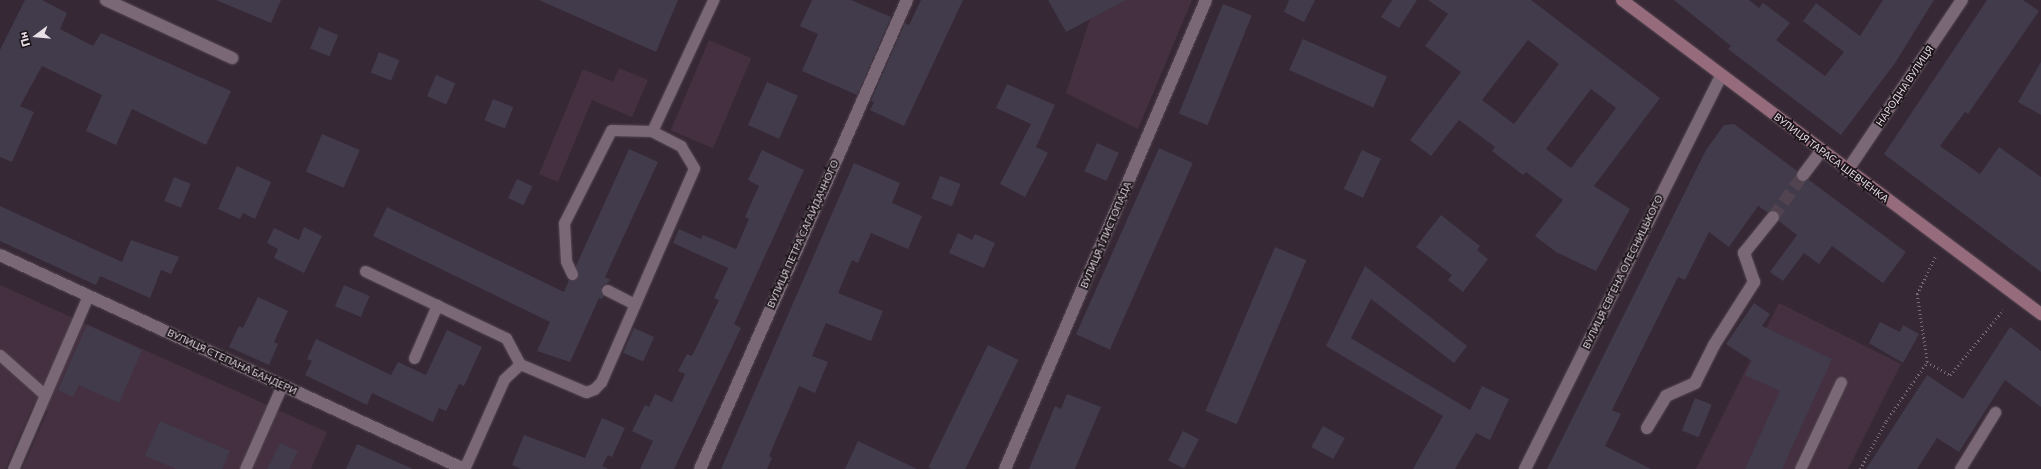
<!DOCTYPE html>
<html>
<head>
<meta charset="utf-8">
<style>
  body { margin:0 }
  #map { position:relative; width:2041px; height:469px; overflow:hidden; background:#372835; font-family:Commissioner,sans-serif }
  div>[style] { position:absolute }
  .built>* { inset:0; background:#443040; transform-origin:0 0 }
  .building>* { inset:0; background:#413b4c; transform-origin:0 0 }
  .minor-tunnel>* { height:12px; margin-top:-6px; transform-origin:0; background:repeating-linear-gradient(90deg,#524350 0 12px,transparent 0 18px) }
  .path>* { height:2.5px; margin-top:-1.25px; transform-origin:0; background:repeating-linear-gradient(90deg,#7a6d78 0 1px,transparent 0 4px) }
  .roads { filter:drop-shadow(0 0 1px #534751) drop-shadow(0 0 1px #534751) }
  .service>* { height:11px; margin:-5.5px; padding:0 5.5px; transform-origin:5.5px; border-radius:5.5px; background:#7a6876 }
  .minor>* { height:12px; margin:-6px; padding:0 6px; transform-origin:6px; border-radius:6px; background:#7a6876 }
  .tertiary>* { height:12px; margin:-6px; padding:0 6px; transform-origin:6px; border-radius:6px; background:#7a6876 }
  .secondary>* { height:12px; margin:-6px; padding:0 6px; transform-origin:6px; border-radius:6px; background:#966b7c }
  span { translate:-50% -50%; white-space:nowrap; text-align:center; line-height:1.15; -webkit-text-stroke:3.5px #1b1419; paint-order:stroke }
  .street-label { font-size:10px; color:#e9dfe7 }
  .north { position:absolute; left:16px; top:16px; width:40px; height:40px; -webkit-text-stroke:3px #1b1419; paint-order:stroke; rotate:254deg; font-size:11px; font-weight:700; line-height:16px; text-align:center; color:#e9dfe7 }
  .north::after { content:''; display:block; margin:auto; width:14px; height:18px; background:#e9dfe7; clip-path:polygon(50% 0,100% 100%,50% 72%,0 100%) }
</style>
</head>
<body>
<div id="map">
  <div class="built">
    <div style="clip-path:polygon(1096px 0,1192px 0,1138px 129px,1066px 93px)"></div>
    <div style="left:709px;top:40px;width:46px;height:98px;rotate:23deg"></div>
    <div style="clip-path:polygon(619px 68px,648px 80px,632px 117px,592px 100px,558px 182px,539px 174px,583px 69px,613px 82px)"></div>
    <div style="clip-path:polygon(0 285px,327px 432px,311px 469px,22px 469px,48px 411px,34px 404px,5px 469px,0 469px)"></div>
    <div style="clip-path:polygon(1779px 303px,1901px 364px,1848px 469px,1696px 469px)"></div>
  </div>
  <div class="building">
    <div style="clip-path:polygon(25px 0,42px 0,67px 13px,60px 29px,93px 46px,101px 33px,231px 91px,206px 145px,132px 109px,116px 145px,86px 131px,102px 95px,42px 66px,20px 106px,34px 112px,12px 162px,0 157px,0 50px)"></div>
    <div style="clip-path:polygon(216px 0,281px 0,271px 23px)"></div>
    <div style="clip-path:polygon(539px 0,678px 0,656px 52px)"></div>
    <div style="clip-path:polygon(812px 0,851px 0,891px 17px,857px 95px,802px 71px,818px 34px,800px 26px)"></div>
    <div style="clip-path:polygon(921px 0,963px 0,904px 126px,870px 110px,874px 102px,871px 101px,905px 23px,909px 25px)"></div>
    <div style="clip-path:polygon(1048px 0,1126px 0,1066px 32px)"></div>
    <div style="clip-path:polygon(1289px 0,1315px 0,1304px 22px,1284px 12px)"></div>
    <div style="clip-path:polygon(1392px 0,1417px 0,1399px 28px,1381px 17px)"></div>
    <div style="clip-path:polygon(evenodd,1428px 0,1531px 0,1660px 98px,1594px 186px,1630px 209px,1596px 271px,1556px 252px,1535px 236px,1563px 200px,1526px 172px,1523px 175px,1492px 151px,1495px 147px,1459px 120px,1431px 156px,1410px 140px,1461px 72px,1425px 46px,1448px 14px,1428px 0,1528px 40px,1559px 64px,1514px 124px,1482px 100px,1528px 40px,1428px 0,1591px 89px,1616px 108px,1571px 168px,1546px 149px,1591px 89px)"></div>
    <div style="clip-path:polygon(1674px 0,1749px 0,1759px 8px,1763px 3px,1790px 23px,1776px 40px,1825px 76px,1844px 52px,1803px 21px,1816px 3px,1860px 36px,1883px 0,1934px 0,1895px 63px,1841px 135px,1728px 49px,1731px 46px)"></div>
    <div style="clip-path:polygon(1987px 0,2023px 0,2039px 11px,1968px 114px,1965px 112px,1940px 146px,1980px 174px,1999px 147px,2041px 177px,2041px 272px,1884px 154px)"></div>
    <div style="left:1223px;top:4px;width:31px;height:118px;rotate:22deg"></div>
    <div style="left:319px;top:27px;width:21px;height:23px;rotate:23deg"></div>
    <div style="left:1303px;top:39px;width:92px;height:34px;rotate:24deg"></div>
    <div style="left:379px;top:52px;width:22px;height:22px;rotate:22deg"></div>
    <div style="clip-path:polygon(2041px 62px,2041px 115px,2018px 102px)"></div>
    <div style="left:436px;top:75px;width:21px;height:23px;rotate:23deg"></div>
    <div style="left:767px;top:82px;width:34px;height:47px;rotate:24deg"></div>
    <div style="clip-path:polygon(1007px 84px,1055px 105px,1036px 147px,1048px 153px,1025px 197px,1000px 184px,1031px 124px,996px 108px)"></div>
    <div style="left:493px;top:99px;width:22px;height:23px;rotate:22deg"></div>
    <div style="clip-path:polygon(1734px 124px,1797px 171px,1799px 181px,1809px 180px,1906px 252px,1883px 283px,1832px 246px,1819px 264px,1804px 253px,1783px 281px,1770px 272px,1797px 235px,1779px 221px,1777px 211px,1767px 212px,1758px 206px,1729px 247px,1709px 232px,1685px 280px,1678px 277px,1612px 410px,1621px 414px,1605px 446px,1651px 469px,1547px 469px,1706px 150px,1724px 125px)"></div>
    <div style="left:322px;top:134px;width:41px;height:41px;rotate:23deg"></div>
    <div style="left:1097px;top:143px;width:24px;height:31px;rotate:24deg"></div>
    <div style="left:1159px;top:148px;width:37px;height:204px;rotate:24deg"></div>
    <div style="clip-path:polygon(629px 149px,658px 162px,605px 277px,611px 280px,601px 287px,604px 296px,602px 299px,599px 298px,570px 362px,537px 351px,550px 322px,373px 236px,387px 207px,564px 292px,569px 280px,578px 278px,576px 266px)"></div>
    <div style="clip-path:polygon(762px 150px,804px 170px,734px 324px,741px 328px,674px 469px,640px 469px,653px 441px,632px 431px,645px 405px,649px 407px,655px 394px,672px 402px,685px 374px,678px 371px,687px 354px,692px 356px,719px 300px,714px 298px,728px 268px,673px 243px,679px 229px,701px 239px,703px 235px,736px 249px,749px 219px,745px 217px,759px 186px,748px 180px)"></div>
    <div style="left:1362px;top:150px;width:21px;height:43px;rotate:25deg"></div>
    <div style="clip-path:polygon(854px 163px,900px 183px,892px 203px,922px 216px,908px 249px,871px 233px,858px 263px,852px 260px,838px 293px,883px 311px,871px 341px,826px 323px,812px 356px,828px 362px,815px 393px,799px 386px,769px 456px,772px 458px,767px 469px,721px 469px)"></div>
    <div style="clip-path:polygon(237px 166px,271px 182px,255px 219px,243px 213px,240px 219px,218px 209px)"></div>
    <div style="left:940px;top:176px;width:22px;height:24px;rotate:21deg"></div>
    <div style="left:174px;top:177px;width:18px;height:26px;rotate:22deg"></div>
    <div style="left:517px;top:179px;width:17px;height:21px;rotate:25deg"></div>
    <div style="clip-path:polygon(0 206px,122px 262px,131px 240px,179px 257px,171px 274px,161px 270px,150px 298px,100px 276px,96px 285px,0 241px)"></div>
    <div style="clip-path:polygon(1441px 215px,1480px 246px,1477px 250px,1488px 259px,1463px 292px,1448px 280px,1452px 275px,1416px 247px)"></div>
    <div style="clip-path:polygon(304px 227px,322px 236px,304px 273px,274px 258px,278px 249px,267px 243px,274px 228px,299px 240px)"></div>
    <div style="clip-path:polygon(958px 233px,972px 240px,975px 234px,995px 243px,984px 268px,949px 253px)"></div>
    <div style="left:1275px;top:247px;width:34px;height:178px;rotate:23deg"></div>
    <div style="clip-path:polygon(1365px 266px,1467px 346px,1454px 363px,1371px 299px,1351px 338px,1470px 410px,1482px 386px,1509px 399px,1490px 440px,1476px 433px,1455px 469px,1413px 469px,1443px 416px,1326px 346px)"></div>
    <div style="left:344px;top:285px;width:28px;height:23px;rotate:23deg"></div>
    <div style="clip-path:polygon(258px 297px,288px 311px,274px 342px,278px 344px,269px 365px,229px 347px,239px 326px,243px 328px)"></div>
    <div style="clip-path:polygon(1754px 303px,1770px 314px,1762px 326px,1832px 359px,1782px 469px,1745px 469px,1780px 391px,1745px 375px,1752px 361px,1726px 344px)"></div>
    <div style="clip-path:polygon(1880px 322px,1900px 332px,1903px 325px,1919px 334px,1903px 363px,1869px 343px)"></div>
    <div style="clip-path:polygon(87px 325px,142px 350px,119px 403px,79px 385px,73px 397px,58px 390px)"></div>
    <div style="clip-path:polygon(2010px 327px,2041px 351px,2041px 407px,2005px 380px,1959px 452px,1937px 438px,1917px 469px,1866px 469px,1927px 375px,1963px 399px)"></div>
    <div style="left:634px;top:328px;width:22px;height:27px;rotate:24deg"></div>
    <div style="clip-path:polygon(447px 330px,482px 347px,464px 386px,459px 384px,446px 411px,439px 408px,433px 422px,372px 393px,367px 405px,305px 375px,312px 361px,307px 359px,316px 339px,391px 375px,398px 362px,426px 375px)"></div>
    <div style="left:988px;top:345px;width:34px;height:136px;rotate:26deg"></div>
    <div style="clip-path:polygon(1067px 394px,1101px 407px,1075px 469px,1029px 469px,1055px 406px,1061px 409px)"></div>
    <div style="left:1695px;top:398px;width:18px;height:35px;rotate:22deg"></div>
    <div style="clip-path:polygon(602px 418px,625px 428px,612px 457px,608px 455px,602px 466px,608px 469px,521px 469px,512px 465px,524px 435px,585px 458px)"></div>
    <div style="clip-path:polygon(160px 421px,230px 451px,222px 469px,176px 469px,145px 456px)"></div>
    <div style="left:1323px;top:426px;width:25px;height:24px;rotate:29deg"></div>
    <div style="left:1183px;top:431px;width:18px;height:33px;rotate:27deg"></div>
    <div style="clip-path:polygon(858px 441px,917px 469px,845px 469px)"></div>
    <div style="clip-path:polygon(280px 443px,298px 451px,289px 469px,267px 469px)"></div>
    <div style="clip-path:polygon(357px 444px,413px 469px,346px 469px)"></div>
  </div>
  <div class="minor-tunnel">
    <div style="left:1773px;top:217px;width:52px;rotate:-54.5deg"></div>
  </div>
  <div class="path">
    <div style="left:1927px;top:362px;width:26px;rotate:29deg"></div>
    <div style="left:1950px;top:375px;width:84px;rotate:-50.8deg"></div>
    <div style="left:1860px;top:469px;width:55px;rotate:-61.6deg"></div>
    <div style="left:1886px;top:421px;width:72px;rotate:-55.2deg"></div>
    <div style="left:1927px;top:362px;width:69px;rotate:-98.4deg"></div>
    <div style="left:1917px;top:294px;width:43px;rotate:-64deg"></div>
  </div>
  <div class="roads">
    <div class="service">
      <div style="left:365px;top:271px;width:156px;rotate:25.4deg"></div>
      <div style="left:506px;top:338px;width:30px;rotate:62deg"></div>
      <div style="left:572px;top:274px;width:14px;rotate:-115deg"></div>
      <div style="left:566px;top:261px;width:38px;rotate:-93deg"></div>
      <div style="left:564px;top:223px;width:104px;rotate:-63.2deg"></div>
      <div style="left:611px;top:130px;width:41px;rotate:1.4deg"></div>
      <div style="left:607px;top:290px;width:31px;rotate:27deg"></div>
      <div style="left:0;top:355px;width:60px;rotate:41.6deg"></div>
      <div style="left:414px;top:358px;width:58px;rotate:-66.5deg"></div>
      <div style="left:13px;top:469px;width:189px;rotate:-66.6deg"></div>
      <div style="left:245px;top:469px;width:92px;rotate:-66.2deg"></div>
      <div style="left:464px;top:469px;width:98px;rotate:-66deg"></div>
      <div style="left:504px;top:379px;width:22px;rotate:-43deg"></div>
      <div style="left:520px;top:364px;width:72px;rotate:23deg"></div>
      <div style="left:586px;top:392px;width:9px;rotate:-21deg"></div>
      <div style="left:594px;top:389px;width:10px;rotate:-45deg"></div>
      <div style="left:601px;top:382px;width:233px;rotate:-66.5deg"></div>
      <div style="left:694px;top:168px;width:26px;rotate:-121deg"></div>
      <div style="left:681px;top:146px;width:33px;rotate:-153deg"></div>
      <div style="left:652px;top:131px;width:145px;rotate:-65deg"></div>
      <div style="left:1800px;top:469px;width:96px;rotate:-64.8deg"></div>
      <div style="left:1960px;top:469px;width:67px;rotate:-58.4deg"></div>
    </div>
    <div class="minor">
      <div style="left:106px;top:0;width:139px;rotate:24.7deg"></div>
      <div style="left:1847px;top:171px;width:206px;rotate:-56.1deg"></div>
      <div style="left:1803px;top:175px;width:30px;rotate:-53deg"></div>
      <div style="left:0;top:255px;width:511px;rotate:24.76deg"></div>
      <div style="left:1647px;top:428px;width:37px;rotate:-59deg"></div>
      <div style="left:1666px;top:396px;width:32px;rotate:-24deg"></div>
      <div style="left:1695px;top:383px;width:42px;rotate:-63.4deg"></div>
      <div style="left:1714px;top:345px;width:75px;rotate:-57.6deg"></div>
      <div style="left:1754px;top:282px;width:31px;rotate:-109deg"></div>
      <div style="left:1744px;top:253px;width:46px;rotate:-51.1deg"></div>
      <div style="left:700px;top:469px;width:513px;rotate:-66.19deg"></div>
      <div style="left:1005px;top:469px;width:510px;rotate:-66.8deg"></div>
    </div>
    <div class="tertiary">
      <div style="left:1525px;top:469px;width:439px;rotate:-63.5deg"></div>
    </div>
    <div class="secondary">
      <div style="left:1622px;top:0;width:524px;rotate:36.85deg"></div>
    </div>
  </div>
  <div class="street-label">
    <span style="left:1905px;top:86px;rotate:-56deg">НАРОДНА ВУЛИЦЯ</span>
    <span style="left:1831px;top:158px;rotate:37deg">ВУЛИЦЯ ТАРАСА ШЕВЧЕНКА</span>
    <span style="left:803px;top:234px;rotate:-66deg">ВУЛИЦЯ ПЕТРА САГАЙДАЧНОГО</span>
    <span style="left:1106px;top:235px;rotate:-67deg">ВУЛИЦЯ 1 ЛИСТОПАДА</span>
    <span style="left:1623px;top:272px;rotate:-64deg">ВУЛИЦЯ ЄВГЕНА ОЛЕСНИЦЬКОГО</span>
    <span style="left:232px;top:362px;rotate:25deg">ВУЛИЦЯ СТЕПАНА БАНДЕРИ</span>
  </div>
  <div class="north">Пн</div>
</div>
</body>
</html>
